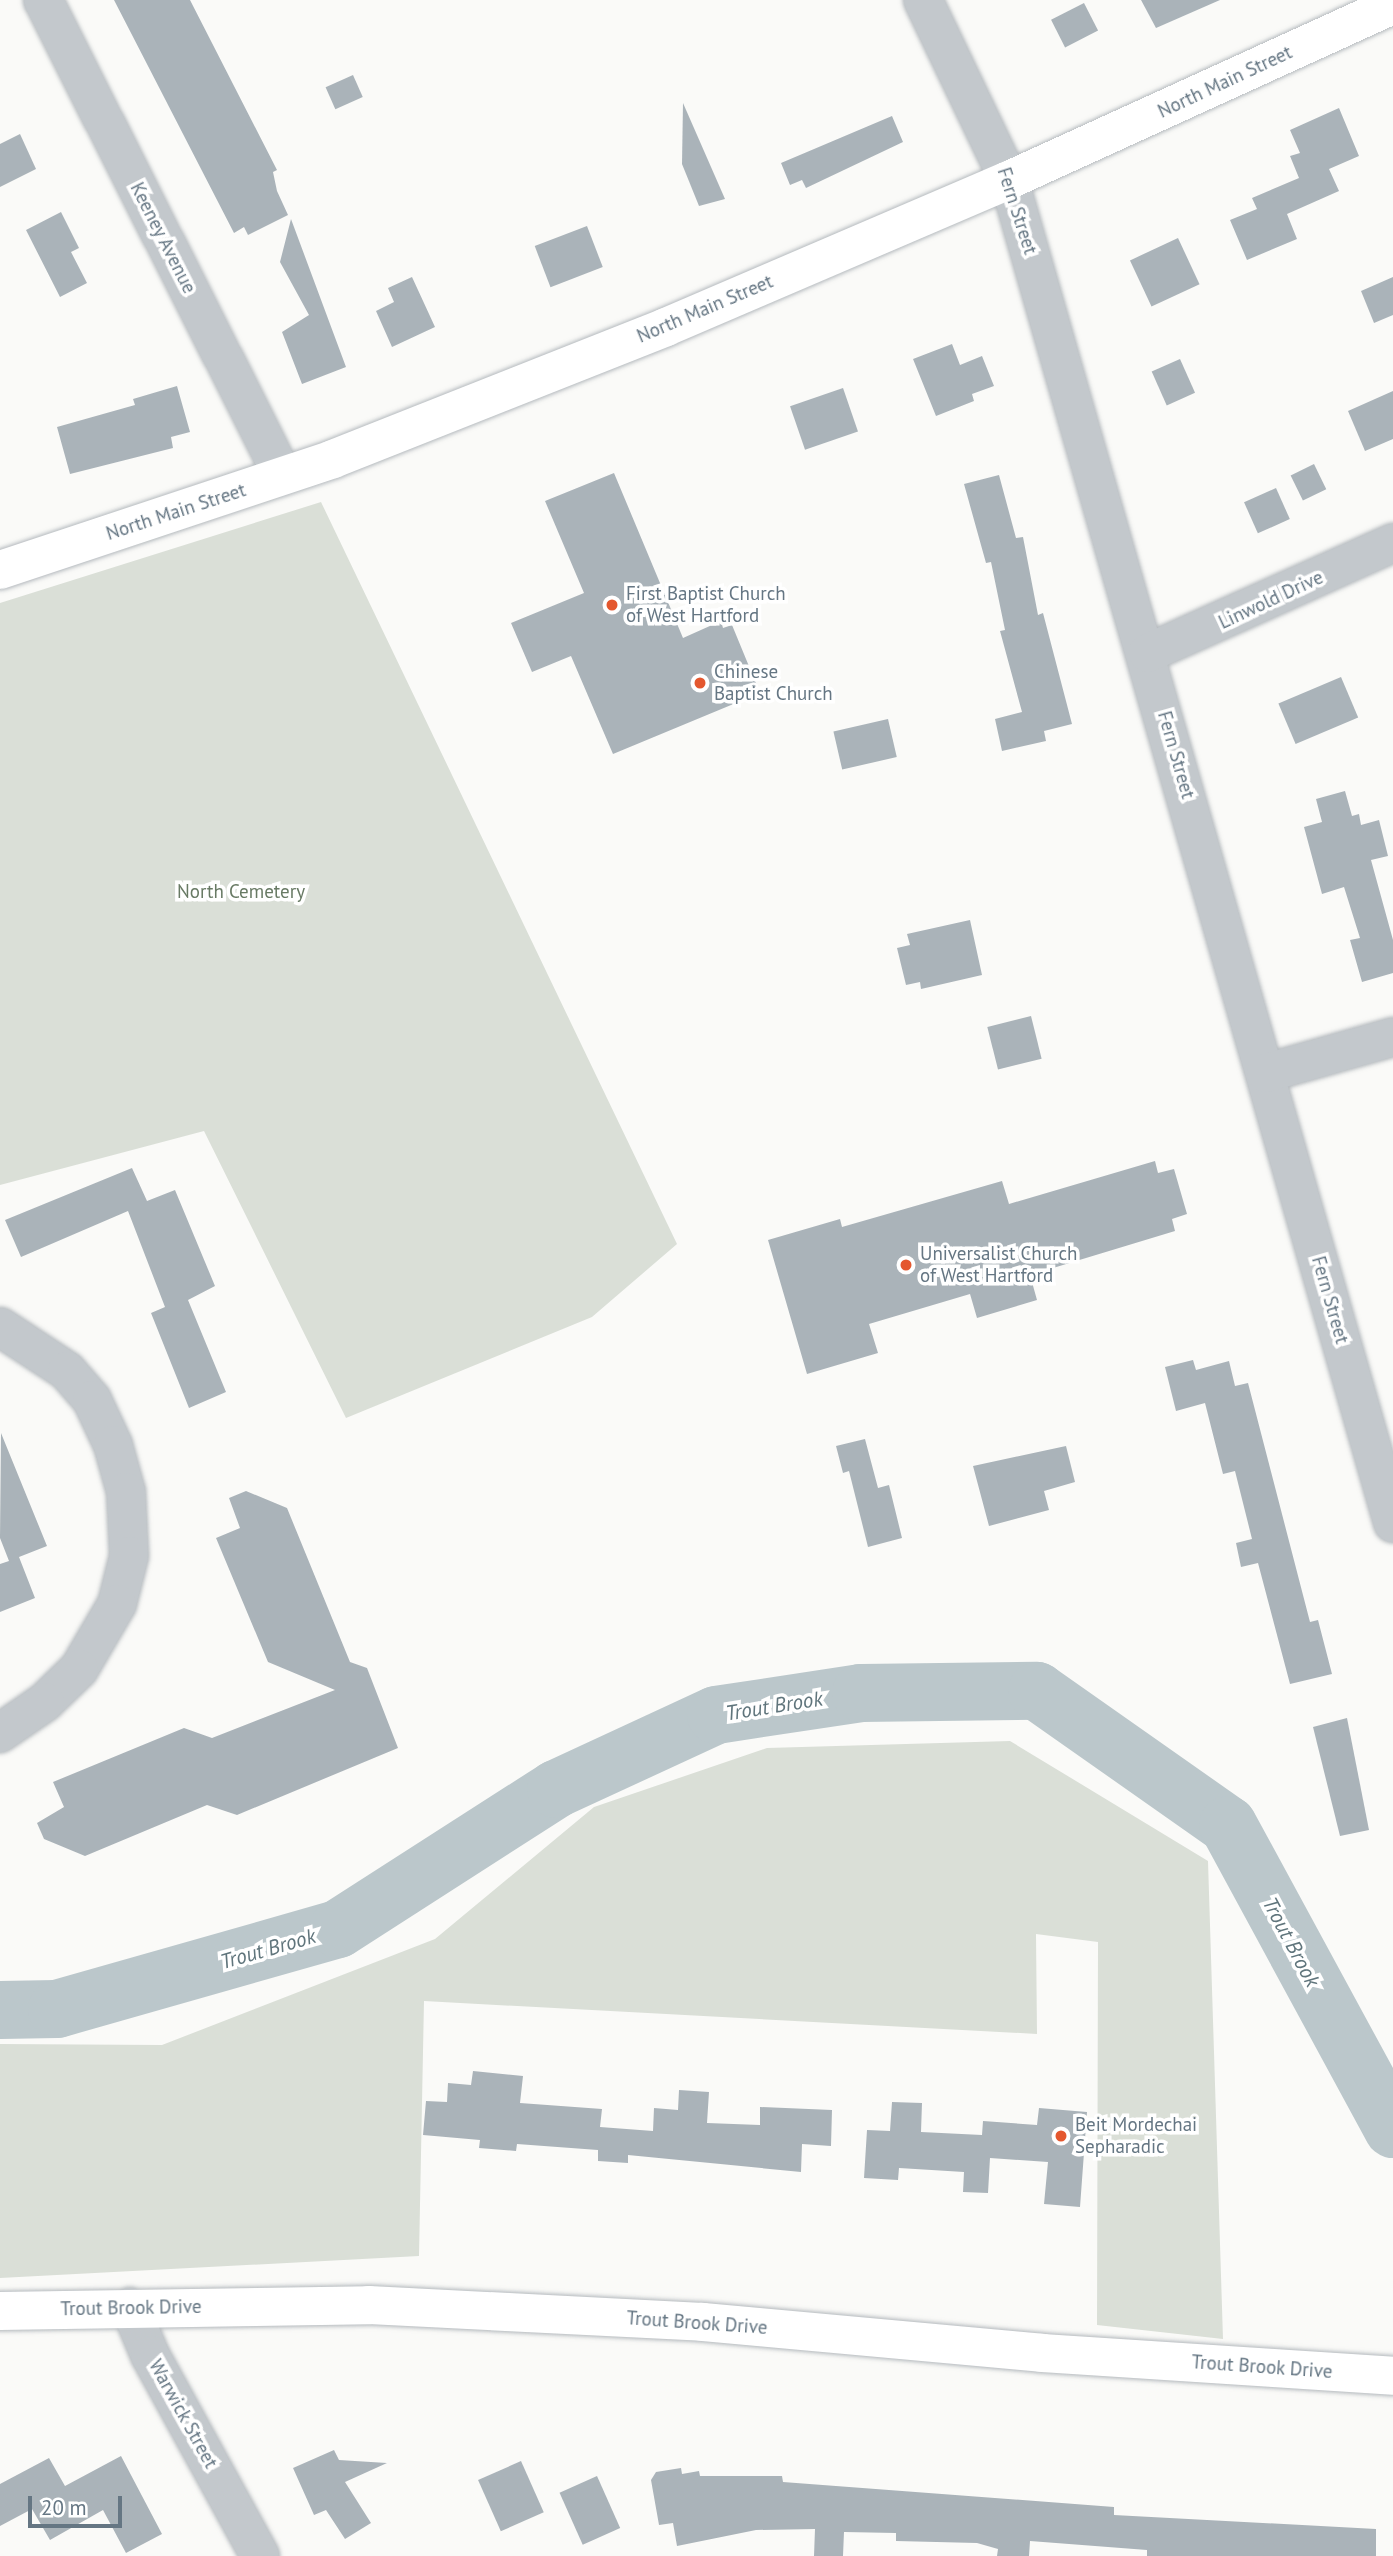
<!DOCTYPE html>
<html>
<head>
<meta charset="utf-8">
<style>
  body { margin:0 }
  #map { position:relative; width:1393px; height:2556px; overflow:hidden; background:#fafaf8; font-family:"PT Sans",sans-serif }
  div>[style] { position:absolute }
  .green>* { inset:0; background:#dadfd7 }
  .river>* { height:58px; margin:-29px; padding:0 29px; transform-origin:29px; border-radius:29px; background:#bbc7cb }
  .building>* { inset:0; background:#aab3b9; transform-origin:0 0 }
  .roads { filter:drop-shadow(0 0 2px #b5babe) drop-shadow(0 0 2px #b5babe) }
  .minor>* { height:38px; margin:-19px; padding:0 19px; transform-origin:19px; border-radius:19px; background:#c3c8cc }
  .major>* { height:38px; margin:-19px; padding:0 19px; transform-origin:19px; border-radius:19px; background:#fff }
  .dots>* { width:19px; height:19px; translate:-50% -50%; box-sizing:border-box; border:4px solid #fff; border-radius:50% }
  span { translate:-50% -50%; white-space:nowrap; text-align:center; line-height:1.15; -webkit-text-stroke:7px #fff; paint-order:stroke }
  .street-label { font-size:19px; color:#657683 }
  .poi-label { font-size:19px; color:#657683 }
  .left { translate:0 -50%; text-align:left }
  .park-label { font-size:19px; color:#687a64 }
  .water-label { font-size:21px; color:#60757c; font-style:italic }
  .scale { position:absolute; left:28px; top:2496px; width:94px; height:32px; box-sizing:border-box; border:4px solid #657683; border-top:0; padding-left:9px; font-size:21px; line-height:24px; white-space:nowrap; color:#657683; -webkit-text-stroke:5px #fff; paint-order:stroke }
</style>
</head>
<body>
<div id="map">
  <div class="green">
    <div style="clip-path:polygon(321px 502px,677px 1244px,592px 1317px,346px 1418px,204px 1131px,0 1185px,0 603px)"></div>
    <div style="clip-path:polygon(1010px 1741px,1208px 1861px,1223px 2339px,1097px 2325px,1098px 1942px,1036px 1934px,1037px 2034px,424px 2001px,419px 2256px,0 2278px,0 2044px,162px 2045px,435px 1939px,594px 1807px,767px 1748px)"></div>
  </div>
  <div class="river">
    <div style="left:0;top:2010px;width:57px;rotate:-1deg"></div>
    <div style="left:57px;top:2009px;width:292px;rotate:-15.9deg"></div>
    <div style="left:338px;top:1929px;width:259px;rotate:-32.7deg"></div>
    <div style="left:556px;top:1789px;width:176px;rotate:-24.8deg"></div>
    <div style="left:716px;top:1715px;width:147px;rotate:-8.6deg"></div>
    <div style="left:861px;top:1693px;width:176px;rotate:-0.7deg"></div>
    <div style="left:1037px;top:1691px;width:233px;rotate:35.1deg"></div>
    <div style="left:1228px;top:1825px;width:346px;rotate:61.5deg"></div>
  </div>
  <div class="building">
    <div style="clip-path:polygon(114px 0,190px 0,277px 170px,273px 172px,277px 191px,288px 215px,248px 235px,244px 227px,234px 233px)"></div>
    <div style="clip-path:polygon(1141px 0,1220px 0,1156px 28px)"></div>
    <div style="left:1084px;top:3px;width:31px;height:37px;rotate:63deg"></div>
    <div style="left:353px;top:75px;width:24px;height:30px;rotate:66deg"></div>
    <div style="clip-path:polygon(683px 103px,725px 199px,699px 206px,682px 164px)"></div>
    <div style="clip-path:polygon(1339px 108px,1359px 156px,1329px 169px,1339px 191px,1287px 214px,1297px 239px,1247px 260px,1230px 220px,1257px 209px,1252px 198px,1299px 178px,1290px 156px,1300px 153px,1290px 130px)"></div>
    <div style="clip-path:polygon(892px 116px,903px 142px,806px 188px,802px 180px,790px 185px,781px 163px)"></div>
    <div style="clip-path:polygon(20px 134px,36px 169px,0 187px,0 144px)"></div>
    <div style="clip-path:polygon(61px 212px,79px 248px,71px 252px,87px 283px,60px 297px,26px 230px)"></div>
    <div style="clip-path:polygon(291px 219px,346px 367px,302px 384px,282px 332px,309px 315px,280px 262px)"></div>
    <div style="left:587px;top:226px;width:44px;height:56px;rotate:69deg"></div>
    <div style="left:1178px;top:238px;width:51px;height:53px;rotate:65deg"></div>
    <div style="clip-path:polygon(412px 277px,435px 327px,392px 347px,376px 311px,394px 302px,388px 288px)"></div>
    <div style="clip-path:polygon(1393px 277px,1393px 315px,1374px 323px,1361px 291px)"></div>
    <div style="clip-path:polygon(952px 344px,960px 365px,982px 356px,994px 386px,972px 394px,974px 401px,936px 416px,913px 359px)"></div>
    <div style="left:1180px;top:359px;width:37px;height:31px;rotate:66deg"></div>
    <div style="clip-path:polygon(177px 386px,190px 432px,171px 437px,173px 448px,70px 474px,57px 427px,135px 405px,133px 399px)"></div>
    <div style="left:843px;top:388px;width:46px;height:56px;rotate:71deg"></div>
    <div style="clip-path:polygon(1393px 391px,1393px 439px,1365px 451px,1348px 411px)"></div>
    <div style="left:1314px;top:464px;width:28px;height:26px;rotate:64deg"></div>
    <div style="clip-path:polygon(614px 473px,683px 638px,721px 621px,723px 628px,732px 625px,760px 693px,613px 754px,571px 656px,532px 672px,511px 623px,584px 593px,545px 501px)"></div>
    <div style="clip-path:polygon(999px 475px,1016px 538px,1023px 537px,1038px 615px,1043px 613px,1072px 724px,1044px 731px,1046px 741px,1002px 751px,995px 719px,1022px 712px,1000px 631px,1005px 630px,991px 562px,986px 563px,964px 484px)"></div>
    <div style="left:1276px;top:488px;width:34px;height:35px;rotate:66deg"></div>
    <div style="left:1341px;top:677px;width:44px;height:68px;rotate:67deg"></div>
    <div style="left:888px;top:719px;width:39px;height:56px;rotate:77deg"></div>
    <div style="clip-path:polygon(1345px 791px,1352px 816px,1359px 814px,1361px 825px,1379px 820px,1388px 856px,1371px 860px,1393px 940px,1393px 973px,1362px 982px,1350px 940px,1360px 938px,1344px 887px,1322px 894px,1304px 827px,1322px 822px,1316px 799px)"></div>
    <div style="clip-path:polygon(970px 920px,982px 975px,921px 989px,920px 982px,906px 985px,897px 948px,910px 945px,907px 934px)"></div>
    <div style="left:1031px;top:1016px;width:44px;height:45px;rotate:76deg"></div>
    <div style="clip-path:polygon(1155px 1161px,1158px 1173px,1174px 1169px,1187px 1214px,1172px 1219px,1175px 1231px,1030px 1275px,1037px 1300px,977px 1318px,970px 1294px,869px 1324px,878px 1353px,807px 1374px,768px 1240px,840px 1219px,842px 1227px,1002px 1181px,1009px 1204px)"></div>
    <div style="clip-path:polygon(132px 1168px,147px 1201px,175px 1190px,215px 1286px,188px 1300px,226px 1392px,189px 1408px,151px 1313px,165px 1307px,128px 1211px,21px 1257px,5px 1220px)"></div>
    <div style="clip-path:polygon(1193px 1360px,1196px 1370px,1229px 1361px,1235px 1386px,1248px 1383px,1310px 1622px,1318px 1620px,1332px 1674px,1290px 1684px,1258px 1563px,1241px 1567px,1236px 1543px,1252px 1539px,1235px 1471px,1223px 1474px,1205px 1403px,1176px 1411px,1165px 1367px)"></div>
    <div style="clip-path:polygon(1px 1433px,47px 1546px,19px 1557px,35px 1598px,0 1612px,0 1564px,9px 1561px,0 1538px)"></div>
    <div style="clip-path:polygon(865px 1439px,878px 1488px,889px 1485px,902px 1538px,868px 1547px,849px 1471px,843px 1473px,836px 1446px)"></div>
    <div style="clip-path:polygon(1066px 1446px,1075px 1482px,1044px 1491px,1049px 1510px,989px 1526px,973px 1466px)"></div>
    <div style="clip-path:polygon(246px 1491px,287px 1508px,350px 1662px,367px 1668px,398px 1748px,237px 1815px,207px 1805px,85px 1856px,44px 1839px,37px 1823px,64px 1807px,53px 1782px,184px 1728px,212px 1738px,335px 1690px,268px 1662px,216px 1538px,240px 1528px,229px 1498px)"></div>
    <div style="clip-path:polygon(1347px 1718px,1369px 1830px,1340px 1836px,1313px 1727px)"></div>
    <div style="clip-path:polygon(473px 2071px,523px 2076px,520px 2103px,602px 2109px,600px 2127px,653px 2131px,654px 2108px,678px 2110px,679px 2090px,709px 2092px,707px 2123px,760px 2125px,760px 2107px,832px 2110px,831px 2146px,802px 2144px,801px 2172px,628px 2155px,628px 2163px,598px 2161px,598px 2150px,517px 2144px,516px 2151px,479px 2148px,480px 2140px,423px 2135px,426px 2101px,447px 2102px,448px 2083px,471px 2085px)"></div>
    <div style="clip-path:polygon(892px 2102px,922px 2103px,921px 2132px,982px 2135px,983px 2121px,1037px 2125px,1039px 2108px,1087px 2112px,1080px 2207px,1044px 2204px,1048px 2162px,990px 2158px,988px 2193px,963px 2192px,964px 2172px,899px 2168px,898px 2180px,864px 2178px,867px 2130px,890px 2131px)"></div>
    <div style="clip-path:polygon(334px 2450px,339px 2460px,387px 2463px,345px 2482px,371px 2523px,345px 2539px,326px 2510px,314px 2515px,293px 2468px)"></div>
    <div style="clip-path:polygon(121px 2456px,162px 2534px,126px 2553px,103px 2510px,50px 2540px,32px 2509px,0 2526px,0 2484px,49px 2458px,65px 2486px)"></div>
    <div style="left:521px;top:2461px;width:56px;height:47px;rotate:66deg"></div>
    <div style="clip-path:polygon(681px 2468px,682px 2474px,699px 2471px,700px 2476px,782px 2476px,783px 2482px,1114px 2507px,1114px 2515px,1376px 2529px,1376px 2556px,1147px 2556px,1147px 2550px,1030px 2541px,1029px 2556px,997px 2556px,998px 2549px,977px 2543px,896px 2541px,896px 2533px,844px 2532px,843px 2556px,814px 2556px,815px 2529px,756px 2530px,677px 2546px,673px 2523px,659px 2525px,651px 2480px,656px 2472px)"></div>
    <div style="left:597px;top:2476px;width:57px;height:41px;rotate:66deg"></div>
  </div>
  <div class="roads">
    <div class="minor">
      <div style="left:43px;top:0;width:533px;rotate:63.24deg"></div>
      <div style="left:923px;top:0;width:199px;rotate:64.5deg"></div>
      <div style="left:1009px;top:180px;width:1397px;rotate:74.04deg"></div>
      <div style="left:1148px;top:653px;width:269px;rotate:-24.2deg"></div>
      <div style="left:1266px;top:1073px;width:132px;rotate:-15.8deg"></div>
      <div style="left:0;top:1327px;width:80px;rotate:33.3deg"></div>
      <div style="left:67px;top:1371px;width:38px;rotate:49deg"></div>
      <div style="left:92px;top:1400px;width:50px;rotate:65deg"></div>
      <div style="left:113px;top:1445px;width:49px;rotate:74.5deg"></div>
      <div style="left:126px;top:1492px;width:64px;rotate:87.3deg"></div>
      <div style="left:129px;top:1556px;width:49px;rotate:104deg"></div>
      <div style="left:117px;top:1604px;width:75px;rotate:120.3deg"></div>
      <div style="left:79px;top:1669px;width:47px;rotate:135.9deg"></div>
      <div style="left:45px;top:1702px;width:55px;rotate:145.4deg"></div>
      <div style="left:130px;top:2307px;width:52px;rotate:67.4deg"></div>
      <div style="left:150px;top:2355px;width:229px;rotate:61.3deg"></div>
    </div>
    <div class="major">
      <div style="left:0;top:570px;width:351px;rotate:-18.4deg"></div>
      <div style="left:333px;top:459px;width:358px;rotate:-21.6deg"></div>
      <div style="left:666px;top:327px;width:373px;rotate:-23.2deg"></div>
      <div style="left:1009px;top:180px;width:422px;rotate:-24.5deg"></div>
      <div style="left:0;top:2311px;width:369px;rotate:-0.9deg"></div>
      <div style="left:369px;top:2305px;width:334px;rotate:2.9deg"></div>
      <div style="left:703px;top:2322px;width:340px;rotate:5.2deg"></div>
      <div style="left:1042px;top:2353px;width:352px;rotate:3.7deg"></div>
    </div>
  </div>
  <div class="dots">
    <div style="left:612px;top:605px;background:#e4572e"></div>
    <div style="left:700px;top:683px;background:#e4572e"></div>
    <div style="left:906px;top:1265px;background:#e4572e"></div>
    <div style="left:1061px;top:2136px;background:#e4572e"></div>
  </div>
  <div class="street-label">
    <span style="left:1225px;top:82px;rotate:-25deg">North Main Street</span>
    <span style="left:1017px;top:211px;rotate:72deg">Fern Street</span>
    <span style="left:163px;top:238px;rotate:63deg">Keeney Avenue</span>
    <span style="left:705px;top:309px;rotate:-23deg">North Main Street</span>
    <span style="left:176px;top:512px;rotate:-18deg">North Main Street</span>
    <span style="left:1271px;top:600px;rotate:-25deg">Linwold Drive</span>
    <span style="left:1176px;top:755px;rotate:74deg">Fern Street</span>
    <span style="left:1330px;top:1300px;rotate:74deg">Fern Street</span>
    <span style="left:131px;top:2308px;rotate:-1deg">Trout Brook Drive</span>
    <span style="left:697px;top:2323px;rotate:4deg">Trout Brook Drive</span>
    <span style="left:1262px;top:2367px;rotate:4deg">Trout Brook Drive</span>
    <span style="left:183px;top:2414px;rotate:61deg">Warwick Street</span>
  </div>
  <div class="poi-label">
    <span class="left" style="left:626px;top:605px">First Baptist Church<br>of West Hartford</span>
    <span class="left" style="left:714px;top:683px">Chinese<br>Baptist Church</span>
    <span class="left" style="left:920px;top:1265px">Universalist Church<br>of West Hartford</span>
    <span class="left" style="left:1075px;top:2136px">Beit Mordechai<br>Sepharadic</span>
  </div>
  <div class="park-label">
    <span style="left:241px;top:892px">North Cemetery</span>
  </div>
  <div class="water-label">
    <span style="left:774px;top:1706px;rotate:-9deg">Trout Brook</span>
    <span style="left:1291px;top:1942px;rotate:62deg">Trout Brook</span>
    <span style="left:268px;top:1949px;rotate:-16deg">Trout Brook</span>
  </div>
  <div class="scale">20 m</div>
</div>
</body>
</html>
